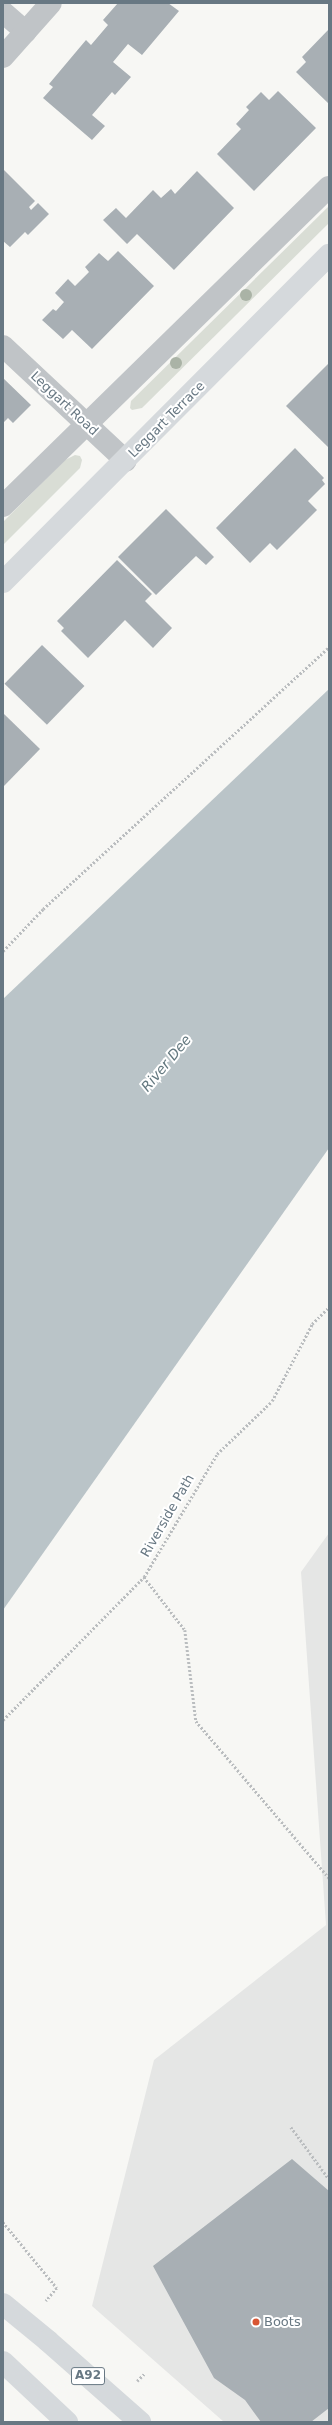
<!DOCTYPE html>
<html>
<head>
<meta charset="utf-8">
<style>
  body { margin:0 }
  #map { position:relative; width:332px; height:2425px; overflow:hidden; background:#f7f7f4; font-family:"DejaVu Sans",sans-serif }
  div>[style] { position:absolute }
  .built>* { inset:0; background:#e5e6e5 }
  .green>* { inset:0; background:#d9ddd5 }
  .water>* { inset:0; background:#bac4c8 }
  .building>* { inset:0; background:#a8afb4; transform-origin:0 0 }
  .path>* { height:2.5px; margin-top:-1.25px; transform-origin:0; background:repeating-linear-gradient(90deg,#babdbf 0 2px,transparent 0 4px) }
  .minor>* { height:22px; margin:-11px; padding:0 11px; transform-origin:11px; border-radius:11px; background:#c0c4c7 }
  .secondary>* { height:22px; margin:-11px; padding:0 11px; transform-origin:11px; border-radius:11px; background:#d5d9dc }
  .primary>* { height:22px; margin:-11px; padding:0 11px; transform-origin:11px; border-radius:11px; background:#d5d9dc }
  .trees>* { width:12px; height:12px; margin:-6px; border-radius:50%; background:#aab3a6 }
  .dots>* { width:11px; height:11px; translate:-50% -50%; box-sizing:border-box; border:2px solid #fff; border-radius:50% }
  span { translate:-50% -50%; white-space:nowrap; text-align:center; line-height:1.15; -webkit-text-stroke:4px #fff; paint-order:stroke }
  .shield-label span { padding:1px 3px; background:#fff; border:1px solid; border-radius:3px; -webkit-text-stroke-width:0 }
  .shield-label { font-size:12px; color:#687883; font-weight:700 }
  .street-label { font-size:13px; color:#687883 }
  .poi-label { font-size:13px; color:#687883 }
  .left { translate:0 -50%; text-align:left }
  .water-label { font-size:14px; color:#63787f; font-style:italic }
  .frame { position:absolute; inset:0; border:4px solid #687883; pointer-events:none }
</style>
</head>
<body>
<div id="map">
  <div class="built">
    <div style="clip-path:polygon(329px 1533px,329px 2422px,224px 2422px,92px 2306px,154px 2060px,326px 1925px,301px 1572px)"></div>
  </div>
  <div class="green">
    <div style="clip-path:polygon(329px 206px,329px 223px,142px 408px,132px 410px,130px 408px,131px 401px)"></div>
    <div style="clip-path:polygon(75px 455px,80px 456px,82px 460px,80px 468px,3px 545px,3px 522px,65px 460px)"></div>
  </div>
  <div class="water">
    <div style="clip-path:polygon(329px 689px,329px 1148px,3px 1610px,3px 999px)"></div>
  </div>
  <div class="building">
    <div style="clip-path:polygon(118px 3px,168px 3px,179px 11px,142px 55px,128px 44px,113px 62px,131px 77px,115px 95px,112px 92px,92px 115px,105px 126px,92px 140px,43px 98px,53px 87px,49px 84px,86px 40px,91px 45px,108px 25px,103px 20px)"></div>
    <div style="clip-path:polygon(329px 29px,329px 104px,296px 72px,306px 62px,302px 57px)"></div>
    <div style="clip-path:polygon(278px 91px,316px 128px,254px 191px,217px 154px,241px 129px,236px 124px,249px 110px,246px 107px,261px 92px,269px 100px)"></div>
    <div style="clip-path:polygon(3px 169px,35px 201px,29px 207px,31px 210px,38px 203px,49px 214px,28px 235px,25px 232px,10px 247px,3px 241px)"></div>
    <div style="clip-path:polygon(197px 171px,234px 208px,174px 270px,137px 234px,127px 244px,103px 220px,116px 208px,126px 218px,153px 190px,161px 198px,171px 189px,175px 194px)"></div>
    <div style="clip-path:polygon(118px 251px,154px 286px,92px 349px,72px 330px,63px 339px,42px 320px,53px 309px,56px 311px,64px 302px,55px 293px,68px 279px,75px 286px,89px 272px,85px 267px,99px 253px,108px 261px)"></div>
    <div style="clip-path:polygon(328px 364px,329px 365px,329px 448px,286px 406px)"></div>
    <div style="clip-path:polygon(3px 378px,31px 405px,13px 423px,8px 418px,3px 423px)"></div>
    <div style="clip-path:polygon(295px 448px,324px 478px,322px 480px,325px 484px,308px 501px,317px 510px,277px 550px,270px 543px,250px 563px,216px 528px)"></div>
    <div style="clip-path:polygon(166px 509px,214px 557px,206px 565px,196px 556px,156px 595px,118px 557px)"></div>
    <div style="clip-path:polygon(117px 560px,152px 594px,145px 601px,172px 628px,153px 648px,125px 620px,88px 658px,61px 631px,64px 628px,57px 621px)"></div>
    <div style="left:42px;top:645px;width:59px;height:54px;rotate:44deg"></div>
    <div style="clip-path:polygon(3px 713px,40px 749px,3px 787px)"></div>
    <div style="clip-path:polygon(292px 2159px,329px 2191px,329px 2408px,311px 2422px,261px 2422px,245px 2400px,214px 2378px,153px 2266px)"></div>
  </div>
  <div class="path">
    <div style="left:3px;top:951px;width:58px;rotate:-46.4deg"></div>
    <div style="left:43px;top:909px;width:388px;rotate:-42.5deg"></div>
    <div style="left:144px;top:1577px;width:67px;rotate:52.3deg"></div>
    <div style="left:185px;top:1630px;width:92px;rotate:83.1deg"></div>
    <div style="left:196px;top:1721px;width:206px;rotate:49.7deg"></div>
    <div style="left:3px;top:1720px;width:201px;rotate:-45.4deg"></div>
    <div style="left:144px;top:1577px;width:143px;rotate:-59.3deg"></div>
    <div style="left:217px;top:1454px;width:76px;rotate:-43.9deg"></div>
    <div style="left:272px;top:1401px;width:87px;rotate:-62.5deg"></div>
    <div style="left:312px;top:1324px;width:24px;rotate:-45deg"></div>
    <div style="left:291px;top:2127px;width:64px;rotate:53.8deg"></div>
    <div style="left:3px;top:2222px;width:85px;rotate:50.7deg"></div>
    <div style="left:57px;top:2288px;width:17px;rotate:130deg"></div>
    <div style="left:137px;top:2381px;width:10px;rotate:-45deg"></div>
  </div>
  <div class="minor">
    <div style="left:3px;top:12px;width:30px;rotate:41deg"></div>
    <div style="left:3px;top:57px;width:72px;rotate:-48.4deg"></div>
    <div style="left:3px;top:346px;width:168px;rotate:43.1deg"></div>
    <div style="left:3px;top:506px;width:456px;rotate:-44.4deg"></div>
  </div>
  <div class="secondary">
    <div style="left:3px;top:582px;width:462px;rotate:-45.1deg"></div>
  </div>
  <div class="primary">
    <div style="left:3px;top:2304px;width:58px;rotate:39.4deg"></div>
    <div style="left:48px;top:2341px;width:123px;rotate:41.4deg"></div>
    <div style="left:3px;top:2362px;width:88px;rotate:43.2deg"></div>
  </div>
  <div class="trees">
    <div style="left:246px;top:295px"></div>
    <div style="left:176px;top:363px"></div>
  </div>
  <div class="dots">
    <div style="left:256px;top:2322px;background:#d85533"></div>
  </div>
  <div class="shield-label">
    <span style="left:88px;top:2376px">A92</span>
  </div>
  <div class="street-label">
    <span style="left:64px;top:404px;rotate:43deg">Leggart Road</span>
    <span style="left:167px;top:420px;rotate:-45deg">Leggart Terrace</span>
    <span style="left:168px;top:1516px;rotate:-60deg">Riverside Path</span>
  </div>
  <div class="poi-label">
    <span class="left" style="left:264px;top:2322px">Boots</span>
  </div>
  <div class="water-label">
    <span style="left:166px;top:1063px;rotate:-50deg">River Dee</span>
  </div>
  <div class="frame"></div>
</div>
</body>
</html>
